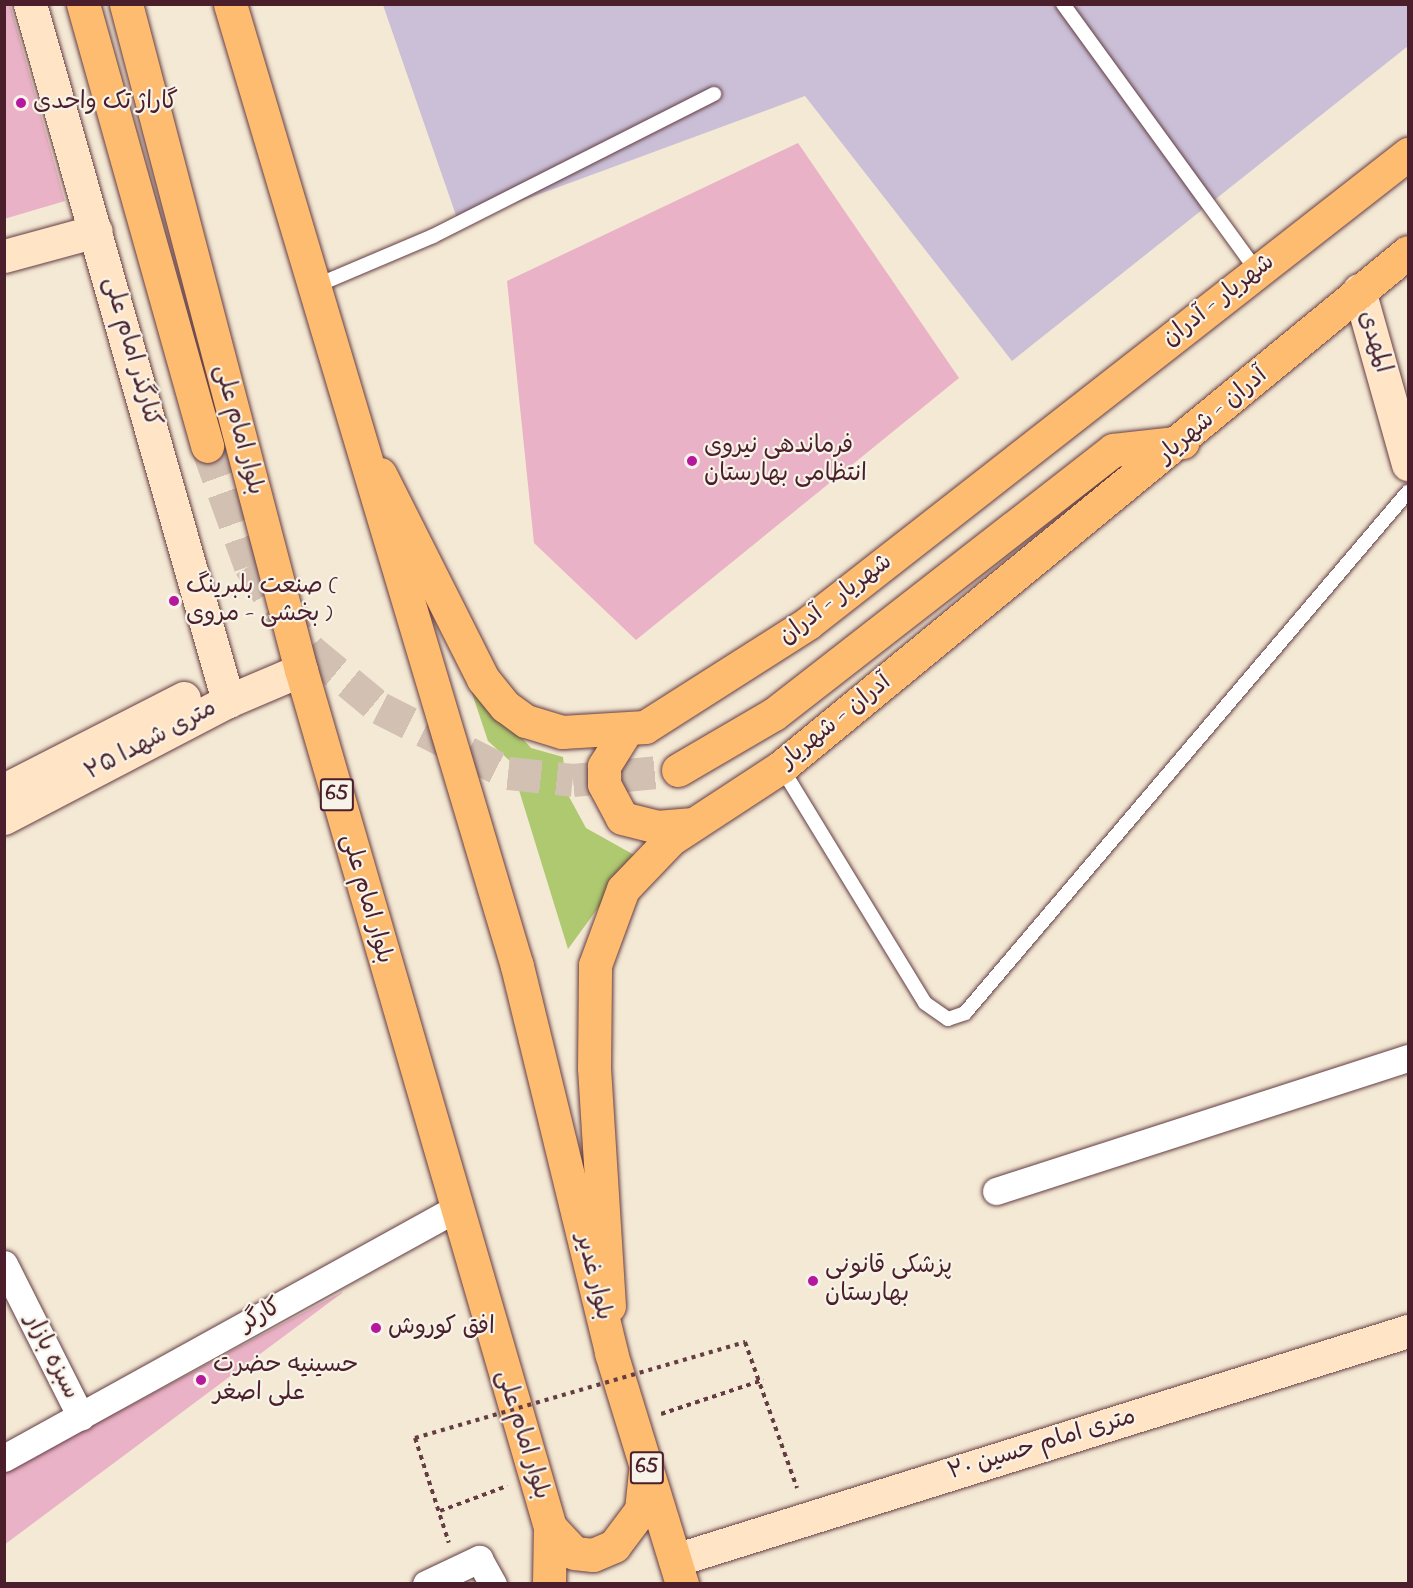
<!DOCTYPE html>
<html>
<head>
<meta charset="utf-8">
<style>
  body { margin:0 }
  #map { position:relative; width:1413px; height:1588px; overflow:hidden; background:#f4e9d4; font-family:"Indie Flower","Playpen Sans Arabic",sans-serif }
  div>[style] { position:absolute }
  .industrial>* { inset:0; background:#cabfd6 }
  .green>* { inset:0; background:#aec96f }
  .building>* { inset:0; background:#eab2c6 }
  .primary-tunnel>* { height:33px; margin-top:-16.5px; transform-origin:0; background:repeating-linear-gradient(90deg,#d2c1b2 0 33px,transparent 0 49px) }
  .path>* { height:4px; margin-top:-2px; transform-origin:0; background:repeating-linear-gradient(90deg,#643d44 0 4.5px,transparent 0 9px) }
  .roads { filter:drop-shadow(0 0 2px #643d44) drop-shadow(0 0 2px #643d44) }
  .lane>* { height:14px; margin:-7px; padding:0 7px; transform-origin:7px; border-radius:7px; background:#fff }
  .street>* { height:27px; margin:-13.5px; padding:0 13.5px; transform-origin:13.5px; border-radius:13.5px; background:#fff }
  .secondary>* { height:33px; margin:-16.5px; padding:0 16.5px; transform-origin:16.5px; border-radius:16.5px; background:#ffe4c6 }
  .primary>* { height:33px; margin:-16.5px; padding:0 16.5px; transform-origin:16.5px; border-radius:16.5px; background:#febc70 }
  .highway>* { height:33px; margin:-16.5px; padding:0 16.5px; transform-origin:16.5px; border-radius:16.5px; background:#febc70 }
  .path-bridge>* { height:4px; margin-top:-2px; transform-origin:0; background:repeating-linear-gradient(90deg,#643d44 0 4.5px,transparent 0 9px) }
  .dots>* { width:16px; height:16px; translate:-50% -50%; box-sizing:border-box; border:3px solid #f7f3e8; border-radius:50% }
  span { translate:-50% -50%; white-space:nowrap; text-align:center; line-height:1.15; -webkit-text-stroke:4.5px #f7f3e8; paint-order:stroke }
  .shield-label span { padding:2px 4px; background:#f7f3e8; border:2px solid; border-radius:4px; -webkit-text-stroke-width:0 }
  .shield-label { font-size:22px; color:#4a1f2b; font-weight:700 }
  .poi-label { font-size:24px; color:#4a1f2b }
  .left { translate:0 -50%; text-align:left }
  .street-label { font-size:24px; color:#4a1f2b }
  .frame { position:absolute; inset:0; border:6px solid #4a1f2b; pointer-events:none }
</style>
</head>
<body>
<div id="map">
  <div class="industrial">
    <div style="clip-path:polygon(1408px 4px,1408px 46px,1012px 361px,805px 96px,459px 224px,383px 5px)"></div>
  </div>
  <div class="green">
    <div style="clip-path:polygon(466px 675px,531px 748px,563px 757px,567px 793px,586px 828px,636px 856px,568px 949px,510px 761px,488px 741px)"></div>
  </div>
  <div class="building">
    <div style="clip-path:polygon(4px 4px,10px 4px,65px 201px,4px 219px)"></div>
    <div style="clip-path:polygon(798px 143px,959px 378px,636px 640px,534px 543px,507px 281px)"></div>
    <div style="clip-path:polygon(342px 1292px,342px 1293px,4px 1545px,4px 1473px)"></div>
  </div>
  <div class="primary-tunnel">
    <div style="left:207px;top:446px;width:127px;rotate:70.1deg"></div>
    <div style="left:250px;top:565px;width:52px;rotate:57.5deg"></div>
    <div style="left:278px;top:609px;width:53px;rotate:51.8deg"></div>
    <div style="left:311px;top:651px;width:89px;rotate:39.6deg"></div>
    <div style="left:380px;top:708px;width:144px;rotate:26.9deg"></div>
    <div style="left:508px;top:773px;width:65px;rotate:6.1deg"></div>
    <div style="left:573px;top:780px;width:105px;rotate:-5.4deg"></div>
  </div>
  <div class="path">
    <div style="left:745px;top:1342px;width:155px;rotate:70.4deg"></div>
    <div style="left:661px;top:1414px;width:108px;rotate:-18.4deg"></div>
    <div style="left:415px;top:1438px;width:110px;rotate:72.1deg"></div>
    <div style="left:440px;top:1511px;width:72px;rotate:-20.5deg"></div>
  </div>
  <div class="roads">
    <div class="lane">
      <div style="left:1063px;top:4px;width:330px;rotate:54deg"></div>
      <div style="left:313px;top:287px;width:130px;rotate:-23deg"></div>
      <div style="left:433px;top:236px;width:315px;rotate:-26.8deg"></div>
      <div style="left:781px;top:767px;width:276px;rotate:58.6deg"></div>
      <div style="left:925px;top:1003px;width:28px;rotate:35deg"></div>
      <div style="left:948px;top:1019px;width:18px;rotate:-19deg"></div>
      <div style="left:965px;top:1013px;width:684px;rotate:-49.63deg"></div>
    </div>
    <div class="street">
      <div style="left:996px;top:1191px;width:433px;rotate:-17.9deg"></div>
      <div style="left:4px;top:1264px;width:171px;rotate:63.3deg"></div>
      <div style="left:4px;top:1458px;width:515px;rotate:-28.9deg"></div>
      <div style="left:426px;top:1584px;width:59px;rotate:-25.3deg"></div>
      <div style="left:479px;top:1559px;width:29px;rotate:61deg"></div>
    </div>
    <div class="secondary">
      <div style="left:30px;top:4px;width:725px;rotate:74.14deg"></div>
      <div style="left:4px;top:256px;width:95px;rotate:-15.2deg"></div>
      <div style="left:1359px;top:290px;width:181px;rotate:74.3deg"></div>
      <div style="left:4px;top:790px;width:202px;rotate:-27.1deg"></div>
      <div style="left:4px;top:818px;width:253px;rotate:-27.6deg"></div>
      <div style="left:228px;top:701px;width:79px;rotate:-23deg"></div>
      <div style="left:675px;top:1560px;width:768px;rotate:-17.35deg"></div>
    </div>
    <div class="primary">
      <div style="left:83px;top:4px;width:459px;rotate:74.3deg"></div>
      <div style="left:380px;top:474px;width:229px;rotate:63.3deg"></div>
      <div style="left:483px;top:679px;width:35px;rotate:51deg"></div>
      <div style="left:505px;top:706px;width:26px;rotate:36deg"></div>
      <div style="left:526px;top:721px;width:38px;rotate:17deg"></div>
      <div style="left:562px;top:732px;width:83px;rotate:-3.4deg"></div>
      <div style="left:645px;top:727px;width:193px;rotate:-32.5deg"></div>
      <div style="left:808px;top:623px;width:762px;rotate:-38.01deg"></div>
      <div style="left:627px;top:729px;width:44px;rotate:121.9deg"></div>
      <div style="left:604px;top:766px;width:18px;rotate:90deg"></div>
      <div style="left:604px;top:784px;width:38px;rotate:62deg"></div>
      <div style="left:622px;top:818px;width:36px;rotate:14deg"></div>
      <div style="left:657px;top:827px;width:36px;rotate:-5deg"></div>
      <div style="left:678px;top:770px;width:111px;rotate:-30.3deg"></div>
      <div style="left:774px;top:714px;width:430px;rotate:-37.9deg"></div>
      <div style="left:1113px;top:450px;width:70px;rotate:-6.5deg"></div>
      <div style="left:609px;top:1306px;width:238px;rotate:-93.6deg"></div>
      <div style="left:594px;top:1068px;width:103px;rotate:-89.4deg"></div>
      <div style="left:595px;top:965px;width:81px;rotate:-69.8deg"></div>
      <div style="left:623px;top:889px;width:69px;rotate:-46.2deg"></div>
      <div style="left:671px;top:839px;width:131px;rotate:-33.2deg"></div>
      <div style="left:781px;top:767px;width:811px;rotate:-39.4deg"></div>
    </div>
    <div class="highway">
      <div style="left:126px;top:4px;width:689px;rotate:75.28deg"></div>
      <div style="left:301px;top:670px;width:892px;rotate:73.8deg"></div>
      <div style="left:550px;top:1527px;width:57px;rotate:91deg"></div>
      <div style="left:230px;top:4px;width:1004px;rotate:73.39deg"></div>
      <div style="left:517px;top:966px;width:398px;rotate:76.3deg"></div>
      <div style="left:611px;top:1353px;width:242px;rotate:72.9deg"></div>
      <div style="left:550px;top:1527px;width:35px;rotate:47deg"></div>
      <div style="left:574px;top:1553px;width:19px;rotate:6deg"></div>
      <div style="left:593px;top:1555px;width:23px;rotate:-23deg"></div>
      <div style="left:614px;top:1546px;width:45px;rotate:-53.1deg"></div>
      <div style="left:641px;top:1510px;width:37px;rotate:-84deg"></div>
    </div>
  </div>
  <div class="path-bridge">
    <div style="left:415px;top:1438px;width:344px;rotate:-16.2deg"></div>
  </div>
  <div class="dots">
    <div style="left:21px;top:103px;background:#b5179e"></div>
    <div style="left:692px;top:461px;background:#b5179e"></div>
    <div style="left:174px;top:601px;background:#b5179e"></div>
    <div style="left:813px;top:1281px;background:#b5179e"></div>
    <div style="left:376px;top:1328px;background:#b5179e"></div>
    <div style="left:201px;top:1380px;background:#b5179e"></div>
  </div>
  <div class="shield-label">
    <span style="left:337px;top:795px">65</span>
    <span style="left:647px;top:1468px">65</span>
  </div>
  <div class="poi-label">
    <span class="left" style="left:33px;top:103px">گاراژ تک واحدی</span>
    <span class="left" style="left:704px;top:461px">فرماندهی نیروی<br>انتظامی بهارستان</span>
    <span class="left" style="left:186px;top:601px">صنعت بلبرینگ (<br>بخشی - مروی )</span>
    <span class="left" style="left:825px;top:1281px">پزشکی قانونی<br>بهارستان</span>
    <span class="left" style="left:388px;top:1328px">افق کوروش</span>
    <span class="left" style="left:213px;top:1380px">حسینیه حضرت<br>علی اصغر</span>
  </div>
  <div class="street-label">
    <span style="left:1219px;top:301px;rotate:-38deg">شهریار - آدران</span>
    <span style="left:1374px;top:342px;rotate:74deg">المهدی</span>
    <span style="left:131px;top:352px;rotate:74deg">کنارگذر امام علی</span>
    <span style="left:1213px;top:416px;rotate:-40deg">آدران - شهریار</span>
    <span style="left:238px;top:430px;rotate:75deg">بلوار امام علی</span>
    <span style="left:836px;top:600px;rotate:-37deg">شهریار - آدران</span>
    <span style="left:836px;top:722px;rotate:-39deg">آدران - شهریار</span>
    <span style="left:151px;top:741px;rotate:-28deg">۲۵ متری شهدا</span>
    <span style="left:366px;top:899px;rotate:74deg">بلوار امام علی</span>
    <span style="left:593px;top:1277px;rotate:76deg">بلوار غدیر</span>
    <span style="left:261px;top:1316px;rotate:-29deg">کارگر</span>
    <span style="left:51px;top:1357px;rotate:63deg">سبزه بازار</span>
    <span style="left:522px;top:1435px;rotate:73deg">بلوار امام علی</span>
    <span style="left:1042px;top:1445px;rotate:-17deg">۲۰ متری امام حسین</span>
  </div>
  <div class="frame"></div>
</div>
</body>
</html>
